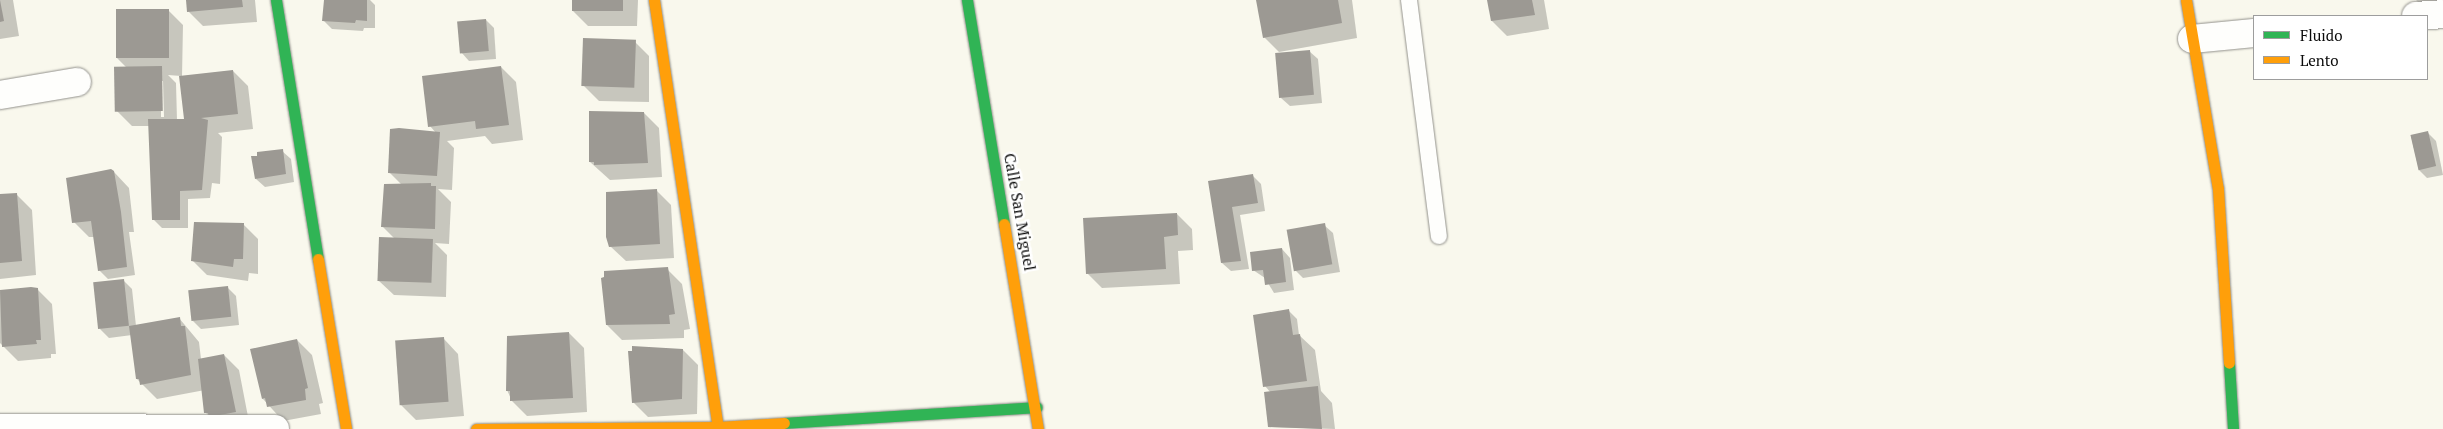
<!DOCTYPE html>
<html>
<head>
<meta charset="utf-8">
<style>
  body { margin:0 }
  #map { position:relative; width:2443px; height:429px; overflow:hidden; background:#f9f8ed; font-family:"PT Serif",serif }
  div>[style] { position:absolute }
  .shadow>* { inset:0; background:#0003 }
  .building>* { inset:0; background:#9c9993; transform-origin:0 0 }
  .roads { filter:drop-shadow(0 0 1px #92918c) drop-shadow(0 0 1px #92918c) }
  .lane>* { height:16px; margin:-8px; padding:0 8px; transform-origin:8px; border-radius:8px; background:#fefefc }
  .street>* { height:28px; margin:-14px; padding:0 14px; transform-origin:14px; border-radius:14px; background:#fefefc }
  .fast>* { height:11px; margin:-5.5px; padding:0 5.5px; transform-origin:5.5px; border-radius:5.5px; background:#30b455 }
  .slow>* { height:11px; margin:-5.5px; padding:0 5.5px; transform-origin:5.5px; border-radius:5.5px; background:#ff9f0a }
  span { translate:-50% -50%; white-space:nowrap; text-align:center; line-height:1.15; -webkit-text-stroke:5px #fff; paint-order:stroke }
  .street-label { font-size:16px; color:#0a0a0a }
  .legend { position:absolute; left:2253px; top:15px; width:175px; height:65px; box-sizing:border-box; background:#fff; border:1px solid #9d9d9d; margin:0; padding:6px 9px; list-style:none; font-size:15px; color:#0a0a0a }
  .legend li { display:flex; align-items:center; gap:10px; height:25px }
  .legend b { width:25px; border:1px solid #9d9d9d }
</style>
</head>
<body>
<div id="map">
  <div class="shadow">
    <div style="clip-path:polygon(0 0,13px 0,19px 36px,0 39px)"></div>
    <div style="clip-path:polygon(187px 0,255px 0,257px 22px,203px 26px,188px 11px)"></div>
    <div style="clip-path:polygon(325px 0,370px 0,375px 5px,375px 28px,364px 28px,363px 31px,332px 29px,323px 20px)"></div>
    <div style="clip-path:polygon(573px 0,638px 0,637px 26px,588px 26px,573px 11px)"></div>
    <div style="clip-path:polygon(1257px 0,1352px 0,1357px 38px,1279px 52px,1264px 37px)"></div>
    <div style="clip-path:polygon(1488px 0,1544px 0,1549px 29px,1507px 36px,1492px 21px)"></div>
    <div style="clip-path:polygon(2416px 0,2443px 0,2443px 2px,2422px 6px)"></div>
    <div style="clip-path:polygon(evenodd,168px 10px,183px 25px,182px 77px,233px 71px,248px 86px,253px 129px,218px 133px,222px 137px,220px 184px,212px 183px,210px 198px,188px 199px,188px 228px,162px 228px,154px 220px,150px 126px,132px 126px,117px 111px,127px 68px,117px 58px,168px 10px,168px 75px,181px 76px,186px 120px,177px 120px,176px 83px,168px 75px,168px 10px,161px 81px,163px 81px,164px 117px,161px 117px,161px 81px)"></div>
    <div style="clip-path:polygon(486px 20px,494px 28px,496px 59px,469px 61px,461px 52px)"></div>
    <div style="clip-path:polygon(634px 41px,649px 56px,649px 102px,599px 101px,584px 86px)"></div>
    <div style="clip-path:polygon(1309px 51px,1318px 59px,1322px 103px,1290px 106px,1281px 98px)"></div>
    <div style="clip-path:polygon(501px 67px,516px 82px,523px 140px,492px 144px,485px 136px,447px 141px,454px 148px,452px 190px,438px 189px,451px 202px,449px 244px,435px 243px,447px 255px,446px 297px,394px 295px,379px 281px,395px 239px,383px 227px,401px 184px,389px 172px,436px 133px,430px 126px)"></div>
    <div style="clip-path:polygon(644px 113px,659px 128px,662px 177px,610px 180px,590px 162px)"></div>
    <div style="clip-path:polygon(2427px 132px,2436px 141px,2443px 175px,2427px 178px,2419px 170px,2411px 136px)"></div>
    <div style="clip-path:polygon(282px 151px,291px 159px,294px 182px,265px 187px,256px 179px)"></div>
    <div style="clip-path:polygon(114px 172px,129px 188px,134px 232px,129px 232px,135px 275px,108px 279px,99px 270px,95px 237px,89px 237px,74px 222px)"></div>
    <div style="clip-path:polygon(1253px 176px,1261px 184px,1265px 211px,1240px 215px,1249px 269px,1231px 271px,1222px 263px,1210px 182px)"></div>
    <div style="clip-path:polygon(656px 190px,671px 205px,674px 258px,626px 261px,610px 246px)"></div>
    <div style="clip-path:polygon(17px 195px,32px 210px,36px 275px,0 279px,0 196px)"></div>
    <div style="clip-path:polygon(1177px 214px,1192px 229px,1193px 250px,1178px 251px,1180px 284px,1102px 288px,1087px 273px)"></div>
    <div style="clip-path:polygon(243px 224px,258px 239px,258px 274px,249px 273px,248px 281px,207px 275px,192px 260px)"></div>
    <div style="clip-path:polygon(1324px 225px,1333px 233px,1340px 272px,1303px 278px,1295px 270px)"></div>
    <div style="clip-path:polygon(1282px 249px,1290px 258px,1294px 290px,1274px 293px,1265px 278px,1253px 270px)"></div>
    <div style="clip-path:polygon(667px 269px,682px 284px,690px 329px,684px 330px,684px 338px,622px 340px,607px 325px,605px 278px)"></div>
    <div style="clip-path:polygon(124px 281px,132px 289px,136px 326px,179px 318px,199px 342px,201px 359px,224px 355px,239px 370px,250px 427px,222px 429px,205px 412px,205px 390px,157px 399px,137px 379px,132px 335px,109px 338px,100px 329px)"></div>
    <div style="clip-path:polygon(227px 287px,236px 296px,239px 325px,201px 329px,193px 321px)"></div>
    <div style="clip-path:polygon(37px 289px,52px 304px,56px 354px,51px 354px,51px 358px,18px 361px,0 343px,0 292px)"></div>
    <div style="clip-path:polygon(1288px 310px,1297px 319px,1299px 335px,1315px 350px,1321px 391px,1332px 403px,1335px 429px,1269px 427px,1271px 393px,1265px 386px)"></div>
    <div style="clip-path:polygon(569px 333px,584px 348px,587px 412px,527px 416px,512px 401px,507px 390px)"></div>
    <div style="clip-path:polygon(444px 339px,458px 354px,464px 416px,416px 420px,401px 405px)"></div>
    <div style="clip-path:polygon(297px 340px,312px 355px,323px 403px,319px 404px,321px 414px,283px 421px,263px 399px)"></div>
    <div style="clip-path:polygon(683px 350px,698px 365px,697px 414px,648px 417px,633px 402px)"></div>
  </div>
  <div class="building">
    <div style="clip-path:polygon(0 0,4px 21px,0 22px)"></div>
    <div style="clip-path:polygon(186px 0,242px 0,243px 7px,187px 12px)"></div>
    <div style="clip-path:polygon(324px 0,367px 0,367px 21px,356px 20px,355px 23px,322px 21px)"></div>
    <div style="left:572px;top:0;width:51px;height:11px"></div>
    <div style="clip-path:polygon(1256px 0,1338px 0,1342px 23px,1263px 38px)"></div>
    <div style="clip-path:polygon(1487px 0,1532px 0,1535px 15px,1491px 21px)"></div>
    <div style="left:116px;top:9px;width:53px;height:49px"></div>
    <div style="left:486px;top:19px;width:32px;height:29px;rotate:85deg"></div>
    <div style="left:583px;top:38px;width:53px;height:48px;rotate:2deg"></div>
    <div style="left:1310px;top:50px;width:45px;height:35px;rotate:85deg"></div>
    <div style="left:162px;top:66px;width:45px;height:48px;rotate:89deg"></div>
    <div style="clip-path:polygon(501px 66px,509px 125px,476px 129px,475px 121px,428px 127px,422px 76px)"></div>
    <div style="clip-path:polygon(233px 70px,238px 114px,201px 118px,208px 120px,202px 190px,180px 191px,180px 220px,152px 220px,148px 119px,184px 119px,179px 76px)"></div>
    <div style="clip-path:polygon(589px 111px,644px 112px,648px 163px,594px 165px,594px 162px,589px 162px)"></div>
    <div style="clip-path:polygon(399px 128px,440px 132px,437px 176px,388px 173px,390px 129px)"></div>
    <div style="left:2428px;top:131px;width:36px;height:18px;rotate:77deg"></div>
    <div style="clip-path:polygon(283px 149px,286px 174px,255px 179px,251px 156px,257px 156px,257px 152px)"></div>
    <div style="clip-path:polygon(111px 169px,114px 171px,121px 212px,127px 267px,98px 271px,91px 221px,72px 223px,66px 178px)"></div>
    <div style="clip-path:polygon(1253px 174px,1258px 203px,1232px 207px,1241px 261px,1221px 263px,1208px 181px)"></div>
    <div style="clip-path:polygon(431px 183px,431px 186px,436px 186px,435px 229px,381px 227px,384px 184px)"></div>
    <div style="clip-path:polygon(657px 189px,660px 244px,609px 247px,606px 237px,606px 192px)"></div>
    <div style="clip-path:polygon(17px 193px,22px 261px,0 263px,0 194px)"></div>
    <div style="clip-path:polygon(1177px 213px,1178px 235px,1164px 237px,1166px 269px,1086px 274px,1083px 218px)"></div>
    <div style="clip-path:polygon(194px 222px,244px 223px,243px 259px,234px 259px,233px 267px,191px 261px)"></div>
    <div style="left:1325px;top:223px;width:42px;height:39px;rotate:80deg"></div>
    <div style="left:379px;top:237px;width:54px;height:44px;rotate:2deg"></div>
    <div style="clip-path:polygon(1282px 248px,1286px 282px,1265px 285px,1263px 270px,1252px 271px,1250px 252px)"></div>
    <div style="clip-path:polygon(668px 267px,675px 314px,669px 315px,670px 324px,606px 325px,601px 278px,604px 277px,604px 271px)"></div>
    <div style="left:124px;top:279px;width:47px;height:31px;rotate:84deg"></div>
    <div style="left:228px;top:286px;width:31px;height:40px;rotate:84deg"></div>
    <div style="clip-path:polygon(31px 287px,38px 288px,41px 340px,36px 340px,37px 344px,2px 347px,0 290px)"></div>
    <div style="clip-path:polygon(1289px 309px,1293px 335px,1300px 334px,1307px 381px,1263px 387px,1253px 315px)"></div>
    <div style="clip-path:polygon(180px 317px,181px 326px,185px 326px,191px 375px,140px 385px,139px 379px,136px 379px,129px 326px)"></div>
    <div style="clip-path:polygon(569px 332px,573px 398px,510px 401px,510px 391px,506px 391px,507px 336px)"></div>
    <div style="left:444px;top:337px;width:65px;height:49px;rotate:86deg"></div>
    <div style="clip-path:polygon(297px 339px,308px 388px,305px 389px,306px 400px,267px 407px,265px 398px,262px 399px,250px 349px)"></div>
    <div style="clip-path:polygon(632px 346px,683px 349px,682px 399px,632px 403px,628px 351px,632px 351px)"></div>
    <div style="clip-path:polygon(224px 354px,236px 412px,209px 417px,208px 413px,204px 413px,198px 359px)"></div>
    <div style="clip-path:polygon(1318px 386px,1322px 429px,1268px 427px,1264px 392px)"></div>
  </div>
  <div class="roads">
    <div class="lane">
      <div style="left:1409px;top:0;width:238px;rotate:82.8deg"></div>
    </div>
    <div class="street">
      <div style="left:2416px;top:16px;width:27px;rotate:-4deg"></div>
      <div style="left:2192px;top:39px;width:62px;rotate:-5.5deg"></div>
      <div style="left:0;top:95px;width:78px;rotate:-9.6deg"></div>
      <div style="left:0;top:428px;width:275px;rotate:0.2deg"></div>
    </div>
    <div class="fast">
      <div style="left:276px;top:0;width:262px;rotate:80.8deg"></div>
      <div style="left:967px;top:0;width:227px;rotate:80.6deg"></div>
      <div style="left:2229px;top:363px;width:66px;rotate:86.5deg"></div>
      <div style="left:784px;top:423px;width:253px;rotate:-3.6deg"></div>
    </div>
    <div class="slow">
      <div style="left:654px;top:0;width:432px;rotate:81.5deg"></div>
      <div style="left:2186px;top:0;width:192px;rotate:80.4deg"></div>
      <div style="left:2218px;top:189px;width:174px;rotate:86.4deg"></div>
      <div style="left:1004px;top:224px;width:208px;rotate:80.6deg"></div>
      <div style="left:318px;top:259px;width:172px;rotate:80.6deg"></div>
      <div style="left:476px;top:429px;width:242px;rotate:-0.5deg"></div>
      <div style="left:718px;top:427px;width:66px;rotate:-3.5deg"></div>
    </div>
  </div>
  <div class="street-label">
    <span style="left:1020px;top:212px;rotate:80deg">Calle San Miguel</span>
  </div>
  <ul class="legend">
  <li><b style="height:6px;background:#30b455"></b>Fluido</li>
  <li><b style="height:6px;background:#ff9f0a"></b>Lento</li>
  </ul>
</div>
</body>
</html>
